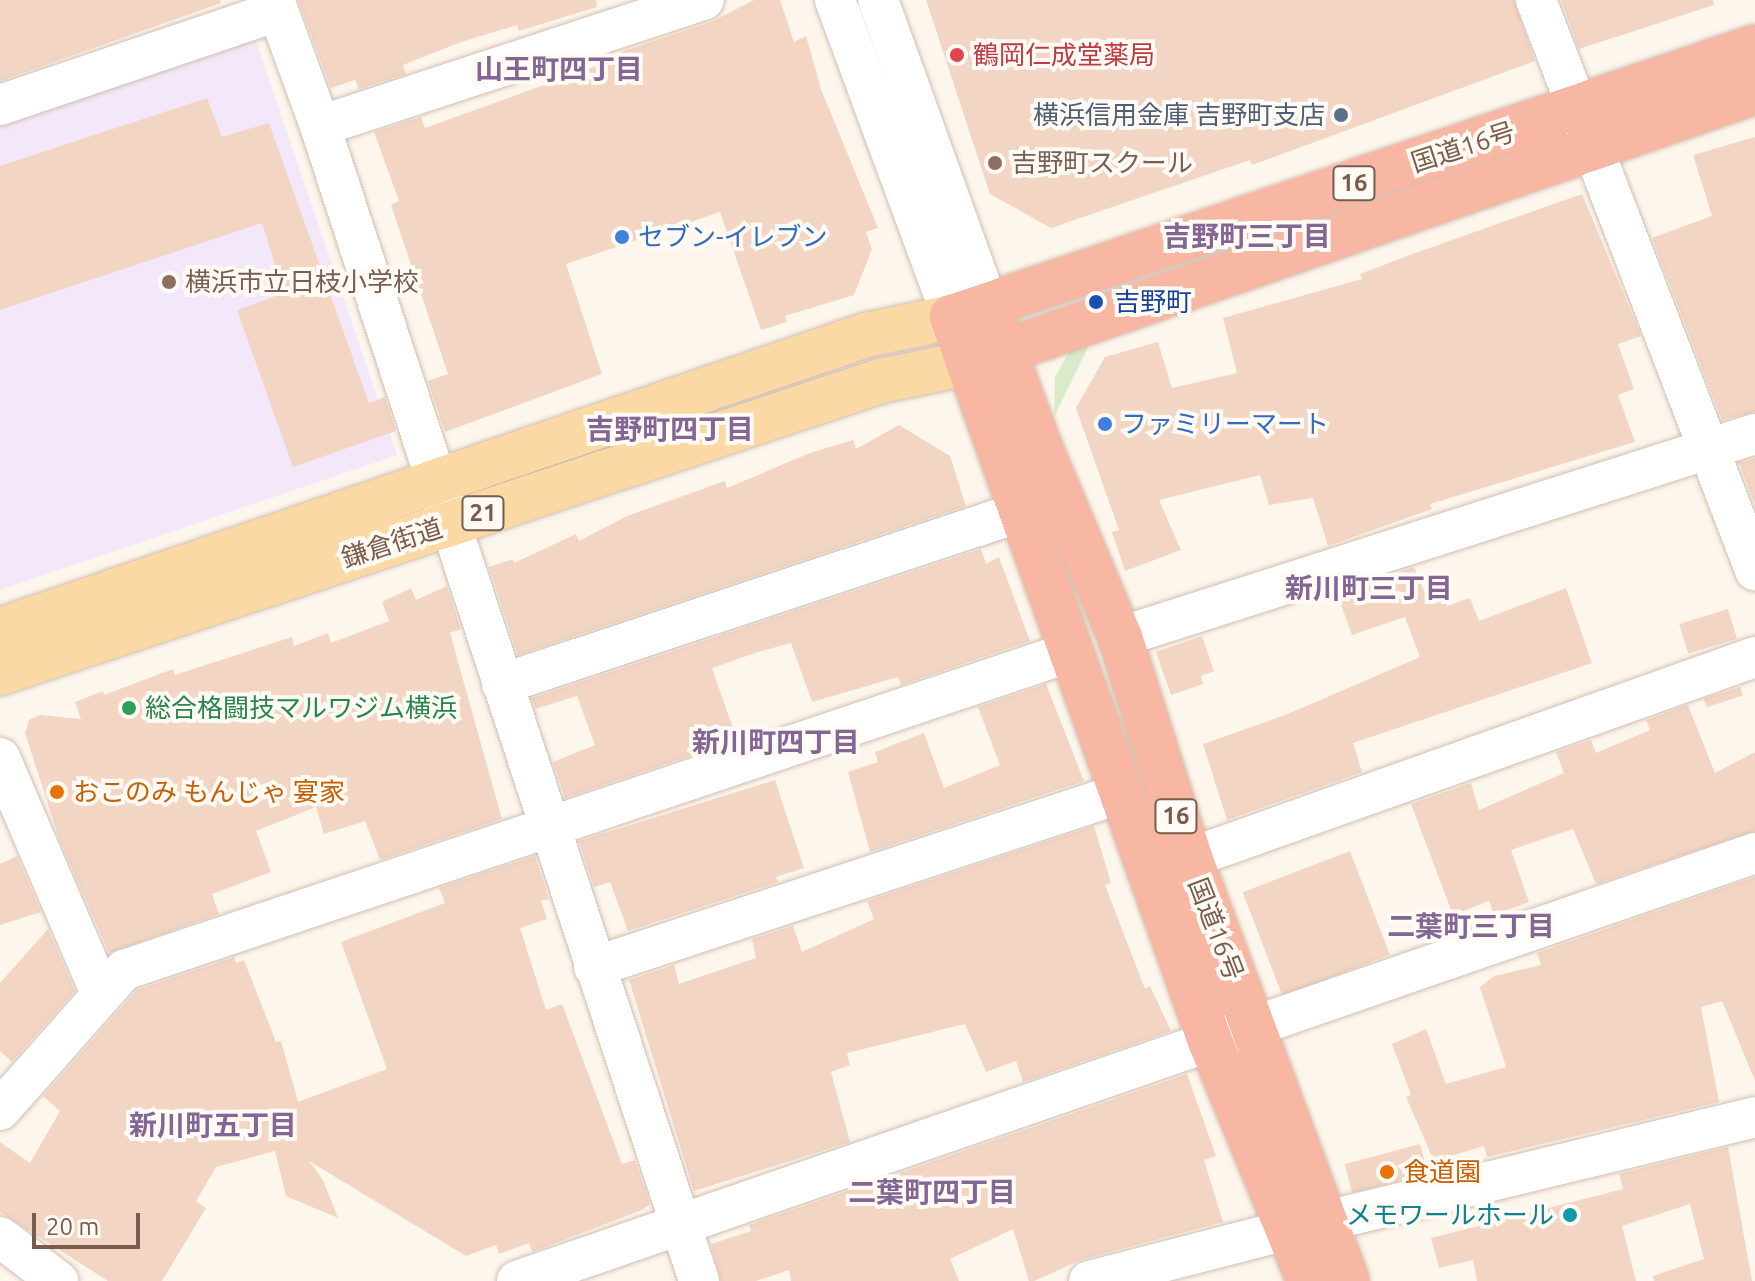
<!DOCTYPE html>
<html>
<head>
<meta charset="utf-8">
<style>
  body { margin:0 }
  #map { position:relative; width:1755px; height:1281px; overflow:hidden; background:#fdf6ec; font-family:Ubuntu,"Noto Sans JP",sans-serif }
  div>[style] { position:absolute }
  .education>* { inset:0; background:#f3e8fa }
  .green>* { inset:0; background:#d8ecc9 }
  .building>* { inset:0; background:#f3d5c3; transform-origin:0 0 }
  .roads { filter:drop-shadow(0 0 2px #d1beb0) drop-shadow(0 0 2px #d1beb0) }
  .minor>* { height:40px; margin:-20px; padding:0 20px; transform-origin:20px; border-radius:20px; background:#fff }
  .major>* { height:44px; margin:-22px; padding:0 22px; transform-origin:22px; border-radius:22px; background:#fbd9a5 }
  .highway>* { height:44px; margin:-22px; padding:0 22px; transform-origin:22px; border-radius:22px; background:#f7b7a3 }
  .dots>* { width:22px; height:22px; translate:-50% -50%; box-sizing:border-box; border:4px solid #fffaf3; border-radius:50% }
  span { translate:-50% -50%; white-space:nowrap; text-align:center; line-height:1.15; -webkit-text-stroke:8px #fffaf3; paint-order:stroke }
  .shield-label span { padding:2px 6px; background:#fffaf3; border:2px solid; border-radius:6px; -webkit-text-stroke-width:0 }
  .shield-label { font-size:24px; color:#7a5c4d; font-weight:700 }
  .health-label { font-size:26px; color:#be3a42 }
  .left { translate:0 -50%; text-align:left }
  .service-label { font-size:26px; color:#4e5e75 }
  .right { translate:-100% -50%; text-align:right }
  .street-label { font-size:26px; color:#7a5c4d }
  .education-label { font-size:26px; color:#785e54 }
  .shop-label { font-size:26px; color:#366cbe }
  .transit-label { font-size:26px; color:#164399 }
  .leisure-label { font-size:26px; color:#27864d }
  .food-label { font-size:26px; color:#c56008 }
  .culture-label { font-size:26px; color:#0d838f }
  .neighbourhood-label { font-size:28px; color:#846695; font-weight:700 }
  .scale { position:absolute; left:32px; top:1213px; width:108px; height:36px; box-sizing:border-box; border:4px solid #7a5c4d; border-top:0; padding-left:10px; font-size:24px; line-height:28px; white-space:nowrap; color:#7a5c4d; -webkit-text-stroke:6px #fffaf3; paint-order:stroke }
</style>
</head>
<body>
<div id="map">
  <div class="education">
    <div style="clip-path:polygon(251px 27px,397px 455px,0 590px,0 109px)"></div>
  </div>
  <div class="green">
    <div style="clip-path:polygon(1091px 341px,1054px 417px,1055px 377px,1069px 352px)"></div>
  </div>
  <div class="building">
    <div style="clip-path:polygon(0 0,220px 0,221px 3px,0 81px)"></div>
    <div style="clip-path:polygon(298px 0,596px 0,597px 7px,519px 31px,517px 25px,461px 42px,403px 65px,406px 74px,359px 89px,355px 80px,331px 88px)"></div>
    <div style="clip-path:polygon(754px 0,780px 0,794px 42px,806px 36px,821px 89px,878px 228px,866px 232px,872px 249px,854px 295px,785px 316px,787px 322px,761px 330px,720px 212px,566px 264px,602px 374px,445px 432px,428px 381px,448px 374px,391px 205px,399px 201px,374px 132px,421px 117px,425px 128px,619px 58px,618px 53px,711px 22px)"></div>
    <div style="clip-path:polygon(926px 0,1514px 0,1535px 61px,1252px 165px,1250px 160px,1051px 228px,990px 194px)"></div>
    <div style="clip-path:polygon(1561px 0,1713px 0,1714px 5px,1579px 49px)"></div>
    <div style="clip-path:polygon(207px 98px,222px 137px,269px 123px,369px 403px,385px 397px,396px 431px,293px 467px,237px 310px,284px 293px,262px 223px,0 310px,0 166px)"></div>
    <div style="clip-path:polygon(1755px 137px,1755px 412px,1722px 420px,1652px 238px,1712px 216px,1693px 155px)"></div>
    <div style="clip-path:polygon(1582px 194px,1641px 336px,1618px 344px,1634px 389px,1618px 395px,1635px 442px,1430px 504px,1432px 509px,1328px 546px,1313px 498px,1269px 505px,1260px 475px,1159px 500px,1181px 550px,1125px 571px,1112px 532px,1119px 530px,1076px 408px,1105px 357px,1158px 342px,1172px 388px,1237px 373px,1223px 318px,1362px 279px,1360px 274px,1410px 255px)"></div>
    <div style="clip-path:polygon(899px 425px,950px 456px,966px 506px,518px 655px,489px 567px,513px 559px,514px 563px,576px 534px,579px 541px,627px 516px,725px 481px,727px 488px,810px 453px,853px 440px,856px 449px)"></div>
    <div style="clip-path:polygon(1755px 458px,1755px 501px,1754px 502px,1739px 463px)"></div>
    <div style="clip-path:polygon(981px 549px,986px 564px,999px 557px,1030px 641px,901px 685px,898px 677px,812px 702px,791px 643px,758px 652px,712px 668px,737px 740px,565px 798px,553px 762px,595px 745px,577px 696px,535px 709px,532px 698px)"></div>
    <div style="clip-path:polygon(1414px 567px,1425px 593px,1440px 588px,1447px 606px,1470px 598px,1479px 621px,1566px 588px,1592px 663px,1353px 743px,1362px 772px,1227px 820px,1203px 744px,1288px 714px,1420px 657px,1405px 617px,1352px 635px,1337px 594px)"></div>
    <div style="clip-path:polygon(447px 586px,461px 629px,450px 633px,502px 819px,380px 860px,365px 821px,324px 834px,316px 807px,256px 831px,271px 872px,212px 894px,219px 914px,109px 953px,59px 838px,25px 733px,29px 720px,40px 715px,81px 719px,75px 702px,103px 691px,104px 695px,173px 669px,175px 675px,292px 637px,294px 646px,328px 633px,331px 643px,389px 621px,382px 602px,411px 588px,416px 600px)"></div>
    <div style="left:1728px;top:609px;width:31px;height:51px;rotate:73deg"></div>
    <div style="clip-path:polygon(1202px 636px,1214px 671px,1201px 676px,1203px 684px,1171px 695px,1156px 652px)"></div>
    <div style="clip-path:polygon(1046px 684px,1084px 781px,870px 852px,848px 772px,878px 762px,875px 752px,924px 733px,944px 788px,1000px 765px,978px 707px)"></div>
    <div style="left:1740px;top:687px;width:9px;height:38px;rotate:72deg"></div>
    <div style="clip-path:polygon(1688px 705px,1715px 773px,1755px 752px,1755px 831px,1596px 884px,1573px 829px,1511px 850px,1529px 902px,1494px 915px,1489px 901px,1453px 915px,1411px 804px,1471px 783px,1479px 810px,1564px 773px,1556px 752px,1591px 740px,1596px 753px,1650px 730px,1646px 720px)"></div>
    <div style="clip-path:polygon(775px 780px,804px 868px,776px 877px,778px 882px,628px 931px,610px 882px,594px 887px,579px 841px)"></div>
    <div style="clip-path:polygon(1094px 826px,1111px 883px,1105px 885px,1145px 989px,1150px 986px,1171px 1031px,1023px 1082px,1016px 1061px,986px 1072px,965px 1024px,847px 1053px,850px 1065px,831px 1072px,850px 1142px,694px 1191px,629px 980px,674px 965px,679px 984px,756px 958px,752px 939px,793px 926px,802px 952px,874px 919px,867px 901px)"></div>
    <div style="left:1350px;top:851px;width:111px;height:115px;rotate:69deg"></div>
    <div style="clip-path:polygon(17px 856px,41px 912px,0 925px,0 864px)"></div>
    <div style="clip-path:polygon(535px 856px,549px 899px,541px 901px,547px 919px,520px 928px,546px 1010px,562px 1004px,622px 1164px,635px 1160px,650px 1204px,642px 1210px,532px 1252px,529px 1243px,499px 1254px,496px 1245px,466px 1256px,309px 1161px,323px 1180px,338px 1218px,286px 1196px,275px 1151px,216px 1167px,196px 1201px,206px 1208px,162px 1281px,108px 1281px,0 1212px,0 1142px,30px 1163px,60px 1111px,43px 1096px,137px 990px,234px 957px,236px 963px,244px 960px,276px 1042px,281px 1041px,298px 1102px,387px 1069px,341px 942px,445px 903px,439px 888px)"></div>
    <div style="clip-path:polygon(1755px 877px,1755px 1081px,1722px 1001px,1701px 1007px,1719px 1102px,1487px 1157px,1484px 1146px,1434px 1161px,1406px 1097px,1411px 1095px,1392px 1044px,1426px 1029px,1446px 1084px,1506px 1067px,1480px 987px,1494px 976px,1541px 965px,1537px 953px)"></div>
    <div style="clip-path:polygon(48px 929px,75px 991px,12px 1062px,0 1051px,0 983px)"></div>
    <div style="clip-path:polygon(1187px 1074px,1216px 1156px,1204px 1160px,1223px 1222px,1083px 1259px,1034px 1281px,1029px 1281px,1013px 1229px,950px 1259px,959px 1281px,791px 1281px,789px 1270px,756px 1281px,721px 1281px,711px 1244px,751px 1231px,749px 1225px)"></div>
    <div style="left:1420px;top:1144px;width:30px;height:78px;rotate:75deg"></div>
    <div style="clip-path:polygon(1728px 1147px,1752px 1281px,1654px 1281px,1653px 1276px,1704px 1259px,1690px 1204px,1622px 1226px,1636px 1281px,1477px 1281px,1473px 1260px,1439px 1268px,1431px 1238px,1623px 1189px,1619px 1174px)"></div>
  </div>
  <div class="roads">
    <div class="minor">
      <div style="left:274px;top:0;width:134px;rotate:69.9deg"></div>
      <div style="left:320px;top:126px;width:1216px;rotate:71.83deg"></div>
      <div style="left:835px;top:0;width:338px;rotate:69.7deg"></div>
      <div style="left:878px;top:0;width:325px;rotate:70.2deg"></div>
      <div style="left:1536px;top:0;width:611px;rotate:68.98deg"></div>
      <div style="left:0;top:105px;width:293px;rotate:-18.7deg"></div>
      <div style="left:320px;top:126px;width:404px;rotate:-18.2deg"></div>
      <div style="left:1120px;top:637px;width:667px;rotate:-17.73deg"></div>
      <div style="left:502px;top:684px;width:546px;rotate:-18.37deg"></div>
      <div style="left:0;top:758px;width:257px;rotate:66.8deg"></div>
      <div style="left:1190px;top:858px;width:600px;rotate:-19.58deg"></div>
      <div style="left:594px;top:967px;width:556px;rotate:-18.24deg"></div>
      <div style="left:0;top:1110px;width:187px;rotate:-48.5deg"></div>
      <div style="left:124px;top:970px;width:998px;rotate:-18.58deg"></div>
      <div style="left:1326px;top:1221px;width:441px;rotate:-13.6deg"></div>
      <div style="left:0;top:1237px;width:73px;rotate:37.2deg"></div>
      <div style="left:517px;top:1281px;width:1310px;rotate:-19.07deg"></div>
      <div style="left:1089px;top:1281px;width:208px;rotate:-14.5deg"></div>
    </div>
    <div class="major">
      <div style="left:0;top:630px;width:915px;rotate:-18.81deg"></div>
      <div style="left:866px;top:335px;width:88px;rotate:-11.8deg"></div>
      <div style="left:0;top:673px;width:928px;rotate:-18.34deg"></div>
      <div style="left:881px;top:381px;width:90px;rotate:-11.6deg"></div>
    </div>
    <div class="highway">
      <div style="left:988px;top:306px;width:150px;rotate:69.8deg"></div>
      <div style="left:1040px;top:447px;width:206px;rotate:67.2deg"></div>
      <div style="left:1120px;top:637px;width:232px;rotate:72.4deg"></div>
      <div style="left:1190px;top:858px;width:451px;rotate:69.6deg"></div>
      <div style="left:979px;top:360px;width:821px;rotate:-19.05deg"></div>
      <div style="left:1309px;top:1281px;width:260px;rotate:-112.4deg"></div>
      <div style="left:1210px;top:1041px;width:769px;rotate:-109.61deg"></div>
      <div style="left:952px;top:317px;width:847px;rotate:-18.58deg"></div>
    </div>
  </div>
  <div class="dots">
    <div style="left:957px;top:55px;background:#e0444e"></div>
    <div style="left:1341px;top:115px;background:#5c6f8a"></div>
    <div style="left:995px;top:163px;background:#8d6e63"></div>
    <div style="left:622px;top:237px;background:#3f7fe0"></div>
    <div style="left:169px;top:282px;background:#8d6e63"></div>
    <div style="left:1096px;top:302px;background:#1a4fb4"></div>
    <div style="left:1105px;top:424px;background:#3f7fe0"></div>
    <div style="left:129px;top:708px;background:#2e9e5b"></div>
    <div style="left:57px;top:792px;background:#e8710a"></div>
    <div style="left:1387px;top:1172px;background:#e8710a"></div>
    <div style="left:1570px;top:1215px;background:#0f9aa8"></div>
  </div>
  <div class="shield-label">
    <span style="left:1354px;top:183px">16</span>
    <span style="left:483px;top:513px">21</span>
    <span style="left:1176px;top:816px">16</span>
  </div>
  <div class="health-label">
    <span class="left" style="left:973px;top:55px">鶴岡仁成堂薬局</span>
  </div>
  <div class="service-label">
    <span class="right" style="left:1325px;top:115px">横浜信用金庫 吉野町支店</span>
  </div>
  <div class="street-label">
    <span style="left:1463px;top:147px;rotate:-18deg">国道16号</span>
    <span style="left:392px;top:543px;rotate:-18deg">鎌倉街道</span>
    <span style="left:1216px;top:929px;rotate:69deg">国道16号</span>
  </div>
  <div class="education-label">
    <span class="left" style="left:1011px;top:163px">吉野町スクール</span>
    <span class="left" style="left:185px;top:282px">横浜市立日枝小学校</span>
  </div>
  <div class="shop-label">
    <span class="left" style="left:638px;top:237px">セブン-イレブン</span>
    <span class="left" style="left:1121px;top:424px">ファミリーマート</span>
  </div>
  <div class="transit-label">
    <span class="left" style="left:1114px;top:302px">吉野町</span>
  </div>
  <div class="leisure-label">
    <span class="left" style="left:145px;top:708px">総合格闘技マルワジム横浜</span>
  </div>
  <div class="food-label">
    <span class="left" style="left:73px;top:792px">おこのみ もんじゃ 宴家</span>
    <span class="left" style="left:1403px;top:1172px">食道園</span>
  </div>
  <div class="culture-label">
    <span class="right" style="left:1554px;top:1215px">メモワールホール</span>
  </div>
  <div class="neighbourhood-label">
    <span style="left:559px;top:69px">山王町四丁目</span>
    <span style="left:1247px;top:236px">吉野町三丁目</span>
    <span style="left:670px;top:429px">吉野町四丁目</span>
    <span style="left:1369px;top:588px">新川町三丁目</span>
    <span style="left:776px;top:742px">新川町四丁目</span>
    <span style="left:1471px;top:926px">二葉町三丁目</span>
    <span style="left:213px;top:1125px">新川町五丁目</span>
    <span style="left:932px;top:1192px">二葉町四丁目</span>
  </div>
  <div class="scale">20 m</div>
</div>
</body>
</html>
